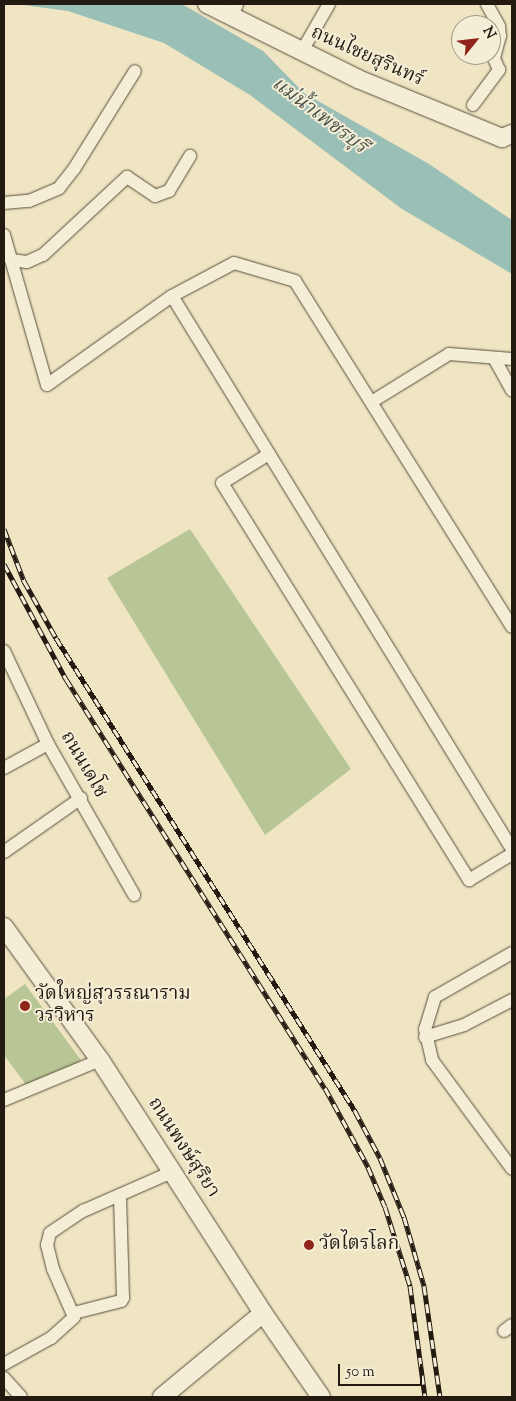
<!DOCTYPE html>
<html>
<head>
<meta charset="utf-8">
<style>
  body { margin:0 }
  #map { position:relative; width:516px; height:1401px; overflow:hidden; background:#f0e5c2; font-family:"Sorts Mill Goudy","Noto Serif Thai",serif }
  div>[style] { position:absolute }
  .green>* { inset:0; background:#b8c594 }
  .water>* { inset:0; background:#9abfb6 }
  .roads { filter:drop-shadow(0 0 1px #564e3e) drop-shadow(0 0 1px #564e3e) }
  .street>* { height:12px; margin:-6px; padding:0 6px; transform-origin:6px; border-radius:6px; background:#f5eed7 }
  .secondary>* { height:18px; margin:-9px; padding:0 9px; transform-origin:9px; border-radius:9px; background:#f5eed7 }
  .rail>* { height:5px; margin-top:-2.5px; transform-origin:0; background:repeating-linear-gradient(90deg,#f5eed7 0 9px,#231b12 0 18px); box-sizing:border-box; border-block:1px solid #231b12 }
  .dots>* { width:14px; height:14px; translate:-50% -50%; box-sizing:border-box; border:2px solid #f5eed7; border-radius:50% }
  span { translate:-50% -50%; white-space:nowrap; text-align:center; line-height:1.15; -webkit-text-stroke:4px #f5eed7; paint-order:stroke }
  .street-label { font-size:19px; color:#231b12 }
  .poi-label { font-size:19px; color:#231b12 }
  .left { translate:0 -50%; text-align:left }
  .water-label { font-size:20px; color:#4d544b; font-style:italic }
  .frame { position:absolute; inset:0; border:5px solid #231b12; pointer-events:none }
  .north { position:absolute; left:451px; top:15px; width:50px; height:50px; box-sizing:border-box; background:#f5eed7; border:1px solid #a19a88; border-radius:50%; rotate:61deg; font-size:14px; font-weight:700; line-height:20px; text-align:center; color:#231b12 }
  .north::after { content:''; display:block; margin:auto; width:18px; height:22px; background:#8f2418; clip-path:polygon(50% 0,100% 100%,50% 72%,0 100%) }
  .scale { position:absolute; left:338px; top:1364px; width:84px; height:22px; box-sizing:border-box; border:2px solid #231b12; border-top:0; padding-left:6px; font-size:15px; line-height:18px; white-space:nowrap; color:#231b12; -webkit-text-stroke:4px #f5eed7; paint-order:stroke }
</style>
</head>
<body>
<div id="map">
  <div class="green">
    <div style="clip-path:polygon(190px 529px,351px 769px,265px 835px,107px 578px)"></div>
    <div style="clip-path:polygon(25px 984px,83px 1063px,27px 1086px,4px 1055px,4px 999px)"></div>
  </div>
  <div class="water">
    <div style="clip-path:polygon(16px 4px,182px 4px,263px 51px,304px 93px,429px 164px,512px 220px,512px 274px,402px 209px,250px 95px,164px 43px,68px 11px)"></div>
  </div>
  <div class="roads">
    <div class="street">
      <div style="left:232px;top:16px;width:13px;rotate:-67deg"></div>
      <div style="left:302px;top:51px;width:54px;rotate:-60.1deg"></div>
      <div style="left:473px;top:105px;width:44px;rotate:-53.4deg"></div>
      <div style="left:499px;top:70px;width:13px;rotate:-113deg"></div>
      <div style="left:494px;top:58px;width:23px;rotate:-75deg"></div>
      <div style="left:500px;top:36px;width:10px;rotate:-96deg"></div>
      <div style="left:499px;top:26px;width:25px;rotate:-119deg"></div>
      <div style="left:4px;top:203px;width:25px;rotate:-5deg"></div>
      <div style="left:29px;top:201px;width:33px;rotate:-23deg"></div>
      <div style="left:59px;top:188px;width:24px;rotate:-52deg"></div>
      <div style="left:74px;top:169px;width:115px;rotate:-58.1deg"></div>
      <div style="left:4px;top:235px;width:156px;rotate:74deg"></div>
      <div style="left:47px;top:385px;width:153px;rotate:-35.5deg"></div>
      <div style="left:172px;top:296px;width:70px;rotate:-28deg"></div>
      <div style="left:234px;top:263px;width:64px;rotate:16.4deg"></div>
      <div style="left:295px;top:281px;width:408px;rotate:57.9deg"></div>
      <div style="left:11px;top:260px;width:16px;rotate:7deg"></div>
      <div style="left:27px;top:262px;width:17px;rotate:-24deg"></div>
      <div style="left:43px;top:255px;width:115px;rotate:-42.9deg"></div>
      <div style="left:127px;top:177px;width:34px;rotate:34deg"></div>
      <div style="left:155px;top:196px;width:15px;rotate:-20deg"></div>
      <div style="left:169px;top:191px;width:41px;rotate:-59deg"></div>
      <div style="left:172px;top:296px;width:649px;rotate:58.42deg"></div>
      <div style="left:494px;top:358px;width:37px;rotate:61deg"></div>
      <div style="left:373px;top:401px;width:89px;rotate:-31.7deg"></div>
      <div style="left:449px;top:354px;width:63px;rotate:4.5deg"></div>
      <div style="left:269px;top:454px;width:55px;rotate:148.3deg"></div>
      <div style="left:222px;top:483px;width:468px;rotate:58.1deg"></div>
      <div style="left:469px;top:880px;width:50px;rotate:-31.2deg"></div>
      <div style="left:4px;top:651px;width:103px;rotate:64.7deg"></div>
      <div style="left:48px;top:744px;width:174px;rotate:60.3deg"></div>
      <div style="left:4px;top:768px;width:50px;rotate:-28.6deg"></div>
      <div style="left:4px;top:852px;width:94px;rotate:-35deg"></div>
      <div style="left:512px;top:953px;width:89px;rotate:150.3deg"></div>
      <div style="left:435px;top:997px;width:34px;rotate:107deg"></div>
      <div style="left:425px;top:1029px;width:32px;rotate:77deg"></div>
      <div style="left:432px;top:1060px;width:135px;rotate:53.7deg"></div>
      <div style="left:425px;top:1037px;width:41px;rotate:-17.1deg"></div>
      <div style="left:464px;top:1025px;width:54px;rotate:-27.5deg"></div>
      <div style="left:4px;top:1100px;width:104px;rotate:-22.6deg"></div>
      <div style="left:74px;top:1313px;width:49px;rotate:-14.3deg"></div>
      <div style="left:121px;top:1301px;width:4px;rotate:-56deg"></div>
      <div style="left:123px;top:1298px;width:103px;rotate:-91.7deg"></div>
      <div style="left:504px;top:1331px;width:10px;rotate:-37deg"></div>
      <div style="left:4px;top:1364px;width:54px;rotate:-29deg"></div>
      <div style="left:51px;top:1338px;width:31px;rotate:-42deg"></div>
      <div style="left:74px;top:1317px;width:52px;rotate:-113.6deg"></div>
      <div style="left:53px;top:1269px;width:25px;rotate:-104deg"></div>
      <div style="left:47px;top:1245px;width:12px;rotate:-76deg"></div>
      <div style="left:50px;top:1233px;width:40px;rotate:-34deg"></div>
      <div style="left:83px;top:1211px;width:99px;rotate:-23.7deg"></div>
      <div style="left:4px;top:1378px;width:25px;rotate:48deg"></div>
    </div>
    <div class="secondary">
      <div style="left:207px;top:4px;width:169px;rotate:26.4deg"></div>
      <div style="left:358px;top:79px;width:156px;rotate:22.3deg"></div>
      <div style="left:502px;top:138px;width:11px;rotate:-22deg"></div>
      <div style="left:4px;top:927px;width:164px;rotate:54.2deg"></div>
      <div style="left:100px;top:1060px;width:301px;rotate:57.2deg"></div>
      <div style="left:263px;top:1313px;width:102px;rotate:55.4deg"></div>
      <div style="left:162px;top:1397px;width:131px;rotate:-39.7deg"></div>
    </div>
  </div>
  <div class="rail">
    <div style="left:4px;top:529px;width:56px;rotate:69deg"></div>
    <div style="left:24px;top:581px;width:65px;rotate:60.7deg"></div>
    <div style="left:56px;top:638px;width:560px;rotate:57.7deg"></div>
    <div style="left:355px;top:1111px;width:53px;rotate:62deg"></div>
    <div style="left:380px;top:1158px;width:64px;rotate:67.9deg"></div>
    <div style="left:404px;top:1217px;width:72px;rotate:73.8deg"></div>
    <div style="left:424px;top:1286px;width:112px;rotate:81.8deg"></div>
    <div style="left:4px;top:564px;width:131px;rotate:61.7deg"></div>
    <div style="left:66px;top:679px;width:484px;rotate:57.7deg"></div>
    <div style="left:325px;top:1088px;width:90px;rotate:61.4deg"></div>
    <div style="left:368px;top:1167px;width:43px;rotate:67deg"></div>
    <div style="left:385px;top:1207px;width:83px;rotate:72.4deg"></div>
    <div style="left:410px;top:1286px;width:112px;rotate:82.3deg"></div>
  </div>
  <div class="dots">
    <div style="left:25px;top:1006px;background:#8f2418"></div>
    <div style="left:309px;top:1245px;background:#8f2418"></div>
  </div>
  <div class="street-label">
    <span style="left:367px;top:57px;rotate:24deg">ถนนไชยสุรินทร์</span>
    <span style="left:83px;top:765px;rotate:60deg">ถนนเดโช</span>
    <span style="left:183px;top:1148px;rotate:57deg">ถนนพงษ์สุริยา</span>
  </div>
  <div class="poi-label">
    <span class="left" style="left:35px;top:1006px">วัดใหญ่สุวรรณาราม<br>วรวิหาร</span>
    <span class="left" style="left:319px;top:1245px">วัดไตรโลก</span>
  </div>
  <div class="water-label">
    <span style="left:319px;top:116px;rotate:37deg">แม่น้ำเพชรบุรี</span>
  </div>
  <div class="frame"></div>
  <div class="north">N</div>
  <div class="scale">50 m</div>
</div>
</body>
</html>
